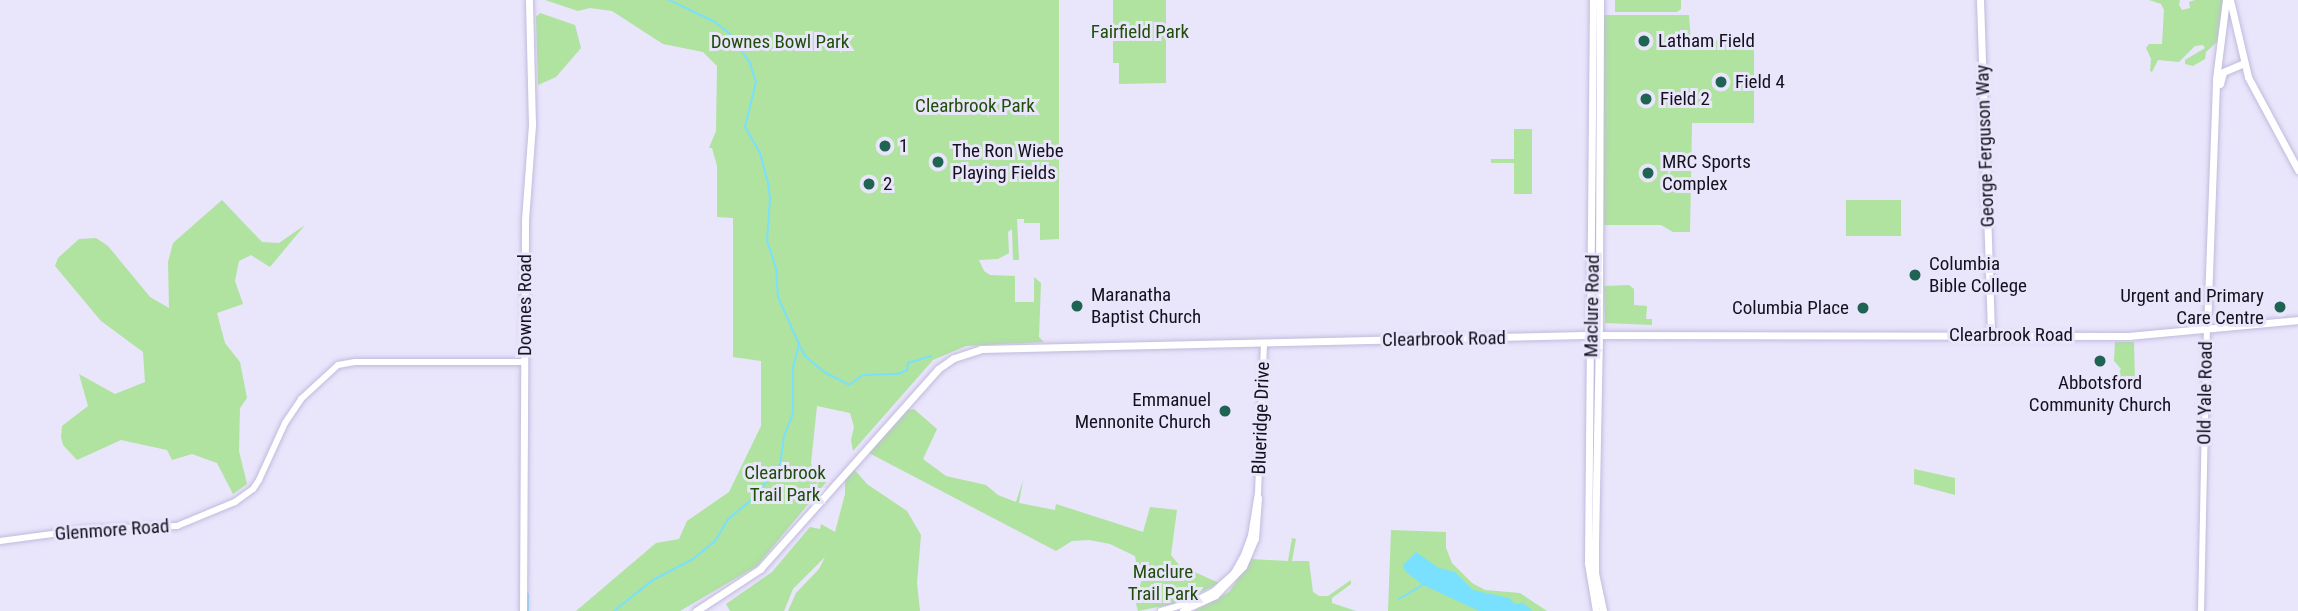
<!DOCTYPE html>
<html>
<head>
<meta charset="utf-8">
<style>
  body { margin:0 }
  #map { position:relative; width:2298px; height:611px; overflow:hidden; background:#e9e5fb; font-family:"Roboto Condensed",sans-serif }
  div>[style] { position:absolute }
  .green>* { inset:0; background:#b0e2a0; transform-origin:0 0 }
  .water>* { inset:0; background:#79e0fd }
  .stream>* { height:2px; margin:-1px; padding:0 1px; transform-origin:1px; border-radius:1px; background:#79e0fd }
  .roads { filter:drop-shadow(0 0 2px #c1badd) drop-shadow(0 0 2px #c1badd) }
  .tertiary>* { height:6px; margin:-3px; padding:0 3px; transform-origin:3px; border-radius:3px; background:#fff }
  .secondary>* { height:7px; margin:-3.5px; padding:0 3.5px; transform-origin:3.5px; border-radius:3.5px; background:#fff }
  .dots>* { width:19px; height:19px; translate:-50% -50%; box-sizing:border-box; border:4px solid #e9e5fb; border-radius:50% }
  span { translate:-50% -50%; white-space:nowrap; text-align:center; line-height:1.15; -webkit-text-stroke:6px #e9e5fb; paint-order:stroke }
  .park-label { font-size:19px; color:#204e0b }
  .poi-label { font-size:19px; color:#14111e }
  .left { translate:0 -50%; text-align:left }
  .right { translate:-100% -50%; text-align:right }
  .street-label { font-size:19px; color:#14111e }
</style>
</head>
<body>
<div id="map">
  <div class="green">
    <div style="clip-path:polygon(545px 0,1059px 0,1059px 239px,1040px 240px,1040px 223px,1024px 223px,1024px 219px,1017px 219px,1019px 260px,1013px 260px,1012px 229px,1008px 232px,1009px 253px,998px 259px,979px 260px,984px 271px,990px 275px,1015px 276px,1015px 302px,1034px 302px,1034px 277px,1041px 283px,1039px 337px,1044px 342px,966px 346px,933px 360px,853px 451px,851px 440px,854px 427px,850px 413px,817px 406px,811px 463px,816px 479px,828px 480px,757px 566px,680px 611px,576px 611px,656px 543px,679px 539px,687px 521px,729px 492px,761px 426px,761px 361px,733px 357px,733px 218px,717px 217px,717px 166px,712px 148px,709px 148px,716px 131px,717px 66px,703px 52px,663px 44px,612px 11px,590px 8px,578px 11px)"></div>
    <div style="clip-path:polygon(1113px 0,1166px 0,1166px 83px,1119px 84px,1119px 63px,1113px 63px)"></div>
    <div style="clip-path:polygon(1615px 0,1681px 0,1681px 9px,1677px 12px,1615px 12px)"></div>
    <div style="clip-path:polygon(2149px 0,2180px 0,2179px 5px,2182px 10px,2190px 8px,2189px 2px,2195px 0,2223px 0,2217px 42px,2206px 52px,2205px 59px,2193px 66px,2185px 64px,2185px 60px,2205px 48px,2203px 45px,2195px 46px,2179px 62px,2158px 60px,2152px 72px,2150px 71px,2151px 59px,2146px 48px,2149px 44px,2162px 44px,2164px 10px,2161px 4px)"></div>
    <div style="clip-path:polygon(540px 13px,575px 25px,581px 48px,556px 77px,538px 85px,536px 17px)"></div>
    <div style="clip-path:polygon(1604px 15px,1689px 15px,1691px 41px,1754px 40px,1754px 123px,1692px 123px,1690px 232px,1673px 232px,1661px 225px,1604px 225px)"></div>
    <div style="clip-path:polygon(1514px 129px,1532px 129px,1532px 194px,1514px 194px,1514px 163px,1491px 163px,1491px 159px,1514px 159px)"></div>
    <div style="clip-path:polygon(222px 200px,262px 242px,279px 243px,305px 225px,270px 267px,251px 255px,239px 261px,235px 281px,243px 304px,217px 313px,225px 343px,240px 362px,247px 398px,240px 408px,239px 451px,247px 484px,233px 494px,217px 463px,192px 454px,172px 460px,167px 450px,121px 440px,77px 460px,63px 445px,61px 437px,62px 426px,88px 406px,79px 374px,115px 394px,145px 382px,143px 352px,101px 321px,55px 266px,58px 258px,79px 239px,96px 238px,108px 246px,150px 297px,169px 308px,168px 262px,173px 243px)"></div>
    <div style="left:1901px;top:200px;width:36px;height:55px;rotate:90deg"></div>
    <div style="clip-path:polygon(1629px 285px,1634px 289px,1634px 305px,1647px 306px,1646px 319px,1652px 319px,1652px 325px,1605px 323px,1604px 286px)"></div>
    <div style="clip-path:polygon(2115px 342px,2134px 342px,2135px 382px,2114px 382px,2121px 369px,2114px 361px)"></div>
    <div style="clip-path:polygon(914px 409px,937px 429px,923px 459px,946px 476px,986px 485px,998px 495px,1016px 502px,1023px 480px,1019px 503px,1055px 510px,1056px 504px,1143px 532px,1150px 507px,1177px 510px,1171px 555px,1179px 565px,1219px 583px,1182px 602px,1138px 611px,1135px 600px,1140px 592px,1140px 582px,1135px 556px,1110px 544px,1089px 540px,1072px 541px,1056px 551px,869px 453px,908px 410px)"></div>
    <div style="clip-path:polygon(853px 468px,867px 484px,907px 511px,921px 535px,917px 583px,920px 611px,788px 611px,796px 593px,819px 569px,825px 557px,793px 589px,784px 611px,730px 611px,726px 604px,772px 572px,810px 527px,820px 529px,821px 524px,835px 532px,845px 494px,845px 477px)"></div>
    <div style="clip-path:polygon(1914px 469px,1955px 478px,1955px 495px,1914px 484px)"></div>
    <div style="clip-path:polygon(1391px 530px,1446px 532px,1446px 548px,1452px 563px,1472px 583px,1485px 590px,1520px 593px,1547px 611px,1388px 611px)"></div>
    <div style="clip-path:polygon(1292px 538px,1296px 539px,1292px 561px,1309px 561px,1313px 592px,1319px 596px,1328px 596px,1351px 580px,1351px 584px,1332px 598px,1332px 603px,1356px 611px,1194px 611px,1229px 592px,1251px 559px,1288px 561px)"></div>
  </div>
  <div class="water">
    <div style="clip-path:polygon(1416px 552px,1439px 568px,1455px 572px,1473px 590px,1509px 598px,1515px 604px,1523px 603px,1533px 611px,1479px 611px,1423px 585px,1405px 571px,1403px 565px)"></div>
  </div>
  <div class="stream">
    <div style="left:800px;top:346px;width:11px;rotate:63deg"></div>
    <div style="left:805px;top:356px;width:25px;rotate:40deg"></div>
    <div style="left:824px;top:372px;width:28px;rotate:27deg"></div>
    <div style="left:849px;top:385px;width:17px;rotate:-36deg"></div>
    <div style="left:863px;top:375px;width:35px;rotate:-2deg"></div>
    <div style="left:898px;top:374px;width:10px;rotate:-24deg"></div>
    <div style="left:907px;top:370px;width:7px;rotate:-82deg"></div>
    <div style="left:908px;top:363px;width:24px;rotate:-17deg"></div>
    <div style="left:528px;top:594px;width:17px;rotate:90deg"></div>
    <div style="left:1399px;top:599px;width:27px;rotate:-31deg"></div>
    <div style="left:614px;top:611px;width:50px;rotate:-38.5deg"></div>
    <div style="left:653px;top:580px;width:45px;rotate:-27.7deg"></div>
    <div style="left:693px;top:559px;width:28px;rotate:-39deg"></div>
    <div style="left:715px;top:541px;width:26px;rotate:-59deg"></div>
    <div style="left:728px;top:519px;width:28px;rotate:-39deg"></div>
    <div style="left:750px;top:501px;width:47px;rotate:-50.2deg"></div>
    <div style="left:780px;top:465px;width:29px;rotate:-82deg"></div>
    <div style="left:784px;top:436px;width:24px;rotate:-68deg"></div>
    <div style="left:793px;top:414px;width:46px;rotate:-90deg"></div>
    <div style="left:793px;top:368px;width:25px;rotate:-76deg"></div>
    <div style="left:799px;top:344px;width:51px;rotate:-114.1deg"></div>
    <div style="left:778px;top:297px;width:29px;rotate:-94deg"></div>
    <div style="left:776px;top:268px;width:28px;rotate:-108deg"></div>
    <div style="left:767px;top:241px;width:42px;rotate:-85.9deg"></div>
    <div style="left:770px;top:199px;width:16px;rotate:-97deg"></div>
    <div style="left:768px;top:183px;width:31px;rotate:-105deg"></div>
    <div style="left:760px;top:153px;width:30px;rotate:-120deg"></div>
    <div style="left:745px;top:127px;width:46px;rotate:-76.3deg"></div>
    <div style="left:756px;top:82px;width:20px;rotate:-108deg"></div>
    <div style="left:750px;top:63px;width:37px;rotate:-125deg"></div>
    <div style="left:729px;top:33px;width:18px;rotate:-142deg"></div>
    <div style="left:715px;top:22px;width:51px;rotate:-154.4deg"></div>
  </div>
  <div class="roads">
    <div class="tertiary">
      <div style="left:0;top:541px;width:83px;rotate:-7.6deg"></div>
      <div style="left:82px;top:530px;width:95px;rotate:-2.4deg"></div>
      <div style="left:177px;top:526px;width:63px;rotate:-22.5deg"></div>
      <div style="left:235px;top:502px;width:22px;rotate:-36deg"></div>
      <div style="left:253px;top:489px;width:11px;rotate:-56deg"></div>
      <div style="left:259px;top:480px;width:63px;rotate:-65.5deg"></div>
      <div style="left:285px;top:423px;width:29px;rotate:-56deg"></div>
      <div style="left:301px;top:399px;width:50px;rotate:-42.6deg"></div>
      <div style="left:338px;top:365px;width:17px;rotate:-10deg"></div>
      <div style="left:355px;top:362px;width:169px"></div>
      <div style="left:1161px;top:611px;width:33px;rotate:-16deg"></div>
      <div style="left:1193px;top:602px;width:22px;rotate:-27deg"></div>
      <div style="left:1213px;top:592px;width:28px;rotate:-42deg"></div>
      <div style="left:1234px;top:573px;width:21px;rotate:-61deg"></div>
      <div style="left:1244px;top:555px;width:20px;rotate:-70deg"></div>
      <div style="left:1251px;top:536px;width:44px;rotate:-80.8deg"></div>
      <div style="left:1258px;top:493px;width:150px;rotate:-87.7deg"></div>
      <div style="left:1183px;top:611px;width:36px;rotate:-24deg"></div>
      <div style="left:1216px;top:596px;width:40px;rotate:-46deg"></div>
      <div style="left:1244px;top:567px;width:30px;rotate:-67deg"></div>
      <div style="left:1256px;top:539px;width:41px;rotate:-85.8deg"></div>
      <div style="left:2201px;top:611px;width:283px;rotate:-88.8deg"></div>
    </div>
    <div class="secondary">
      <div style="left:1593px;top:0;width:563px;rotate:90.51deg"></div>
      <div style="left:1588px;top:563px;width:49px;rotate:80.5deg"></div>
      <div style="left:1600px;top:0;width:335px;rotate:90.2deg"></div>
      <div style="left:1599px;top:335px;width:208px;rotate:91.1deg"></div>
      <div style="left:1595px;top:543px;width:30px;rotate:90deg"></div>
      <div style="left:1595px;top:573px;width:39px;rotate:78deg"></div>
      <div style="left:1980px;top:0;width:335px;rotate:88.1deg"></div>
      <div style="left:2230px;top:0;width:79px;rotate:76.8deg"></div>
      <div style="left:2248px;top:77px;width:106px;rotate:61.7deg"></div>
      <div style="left:2220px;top:84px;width:12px;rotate:-76deg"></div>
      <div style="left:2223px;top:72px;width:23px;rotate:-23deg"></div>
      <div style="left:2207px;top:328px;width:249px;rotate:-87.9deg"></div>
      <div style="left:2216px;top:79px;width:80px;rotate:-82.8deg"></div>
      <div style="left:523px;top:611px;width:391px;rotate:-89.7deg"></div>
      <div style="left:525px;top:220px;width:95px;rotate:-85.8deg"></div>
      <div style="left:532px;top:125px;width:125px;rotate:-91.4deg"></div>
      <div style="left:696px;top:611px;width:77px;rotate:-33.3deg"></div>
      <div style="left:760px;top:569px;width:268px;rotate:-48.3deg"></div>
      <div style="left:938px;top:369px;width:19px;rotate:-35deg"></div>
      <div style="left:954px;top:358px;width:28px;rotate:-18deg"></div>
      <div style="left:981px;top:349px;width:604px;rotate:-1.33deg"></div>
      <div style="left:1585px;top:335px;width:544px;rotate:0.11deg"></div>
      <div style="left:2129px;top:336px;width:170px;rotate:-5.4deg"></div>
    </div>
  </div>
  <div class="dots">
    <div style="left:1644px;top:41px;background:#1f6353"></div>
    <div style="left:1721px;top:82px;background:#1f6353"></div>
    <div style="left:1646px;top:99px;background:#1f6353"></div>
    <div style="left:885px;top:146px;background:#1f6353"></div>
    <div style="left:938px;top:162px;background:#1f6353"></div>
    <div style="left:1648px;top:173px;background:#1f6353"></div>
    <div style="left:869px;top:184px;background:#1f6353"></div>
    <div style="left:1915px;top:275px;background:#1f6353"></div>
    <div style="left:1077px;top:306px;background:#1f6353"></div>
    <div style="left:2280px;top:307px;background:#1f6353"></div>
    <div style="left:1863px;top:308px;background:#1f6353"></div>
    <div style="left:2100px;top:361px;background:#1f6353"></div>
    <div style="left:1225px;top:411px;background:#1f6353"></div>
  </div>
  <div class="park-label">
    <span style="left:1140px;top:32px">Fairfield Park</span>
    <span style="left:780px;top:42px">Downes Bowl Park</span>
    <span style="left:975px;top:106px">Clearbrook Park</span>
    <span style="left:785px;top:484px">Clearbrook<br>Trail Park</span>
    <span style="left:1163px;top:583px">Maclure<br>Trail Park</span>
  </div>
  <div class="poi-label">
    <span class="left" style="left:1658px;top:41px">Latham Field</span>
    <span class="left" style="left:1735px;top:82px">Field 4</span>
    <span class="left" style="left:1660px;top:99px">Field 2</span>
    <span class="left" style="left:899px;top:146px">1</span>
    <span class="left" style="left:952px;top:162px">The Ron Wiebe<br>Playing Fields</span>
    <span class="left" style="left:1662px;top:173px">MRC Sports<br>Complex</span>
    <span class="left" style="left:883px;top:184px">2</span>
    <span class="left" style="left:1929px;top:275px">Columbia<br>Bible College</span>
    <span class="left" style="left:1091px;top:306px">Maranatha<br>Baptist Church</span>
    <span class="right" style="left:2264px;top:307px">Urgent and Primary<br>Care Centre</span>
    <span class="right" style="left:1849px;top:308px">Columbia Place</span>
    <span style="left:2100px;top:394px">Abbotsford<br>Community Church</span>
    <span class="right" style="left:1211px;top:411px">Emmanuel<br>Mennonite Church</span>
  </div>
  <div class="street-label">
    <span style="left:1985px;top:146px;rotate:-92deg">George Ferguson Way</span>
    <span style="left:525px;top:305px;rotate:-90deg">Downes Road</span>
    <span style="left:1592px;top:306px;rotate:-89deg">Maclure Road</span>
    <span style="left:2011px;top:335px">Clearbrook Road</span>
    <span style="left:1444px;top:339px;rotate:-1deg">Clearbrook Road</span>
    <span style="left:2205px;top:393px;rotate:-89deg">Old Yale Road</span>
    <span style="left:1261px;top:418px;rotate:-88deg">Blueridge Drive</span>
    <span style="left:112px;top:530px;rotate:-4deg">Glenmore Road</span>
  </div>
</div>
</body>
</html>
